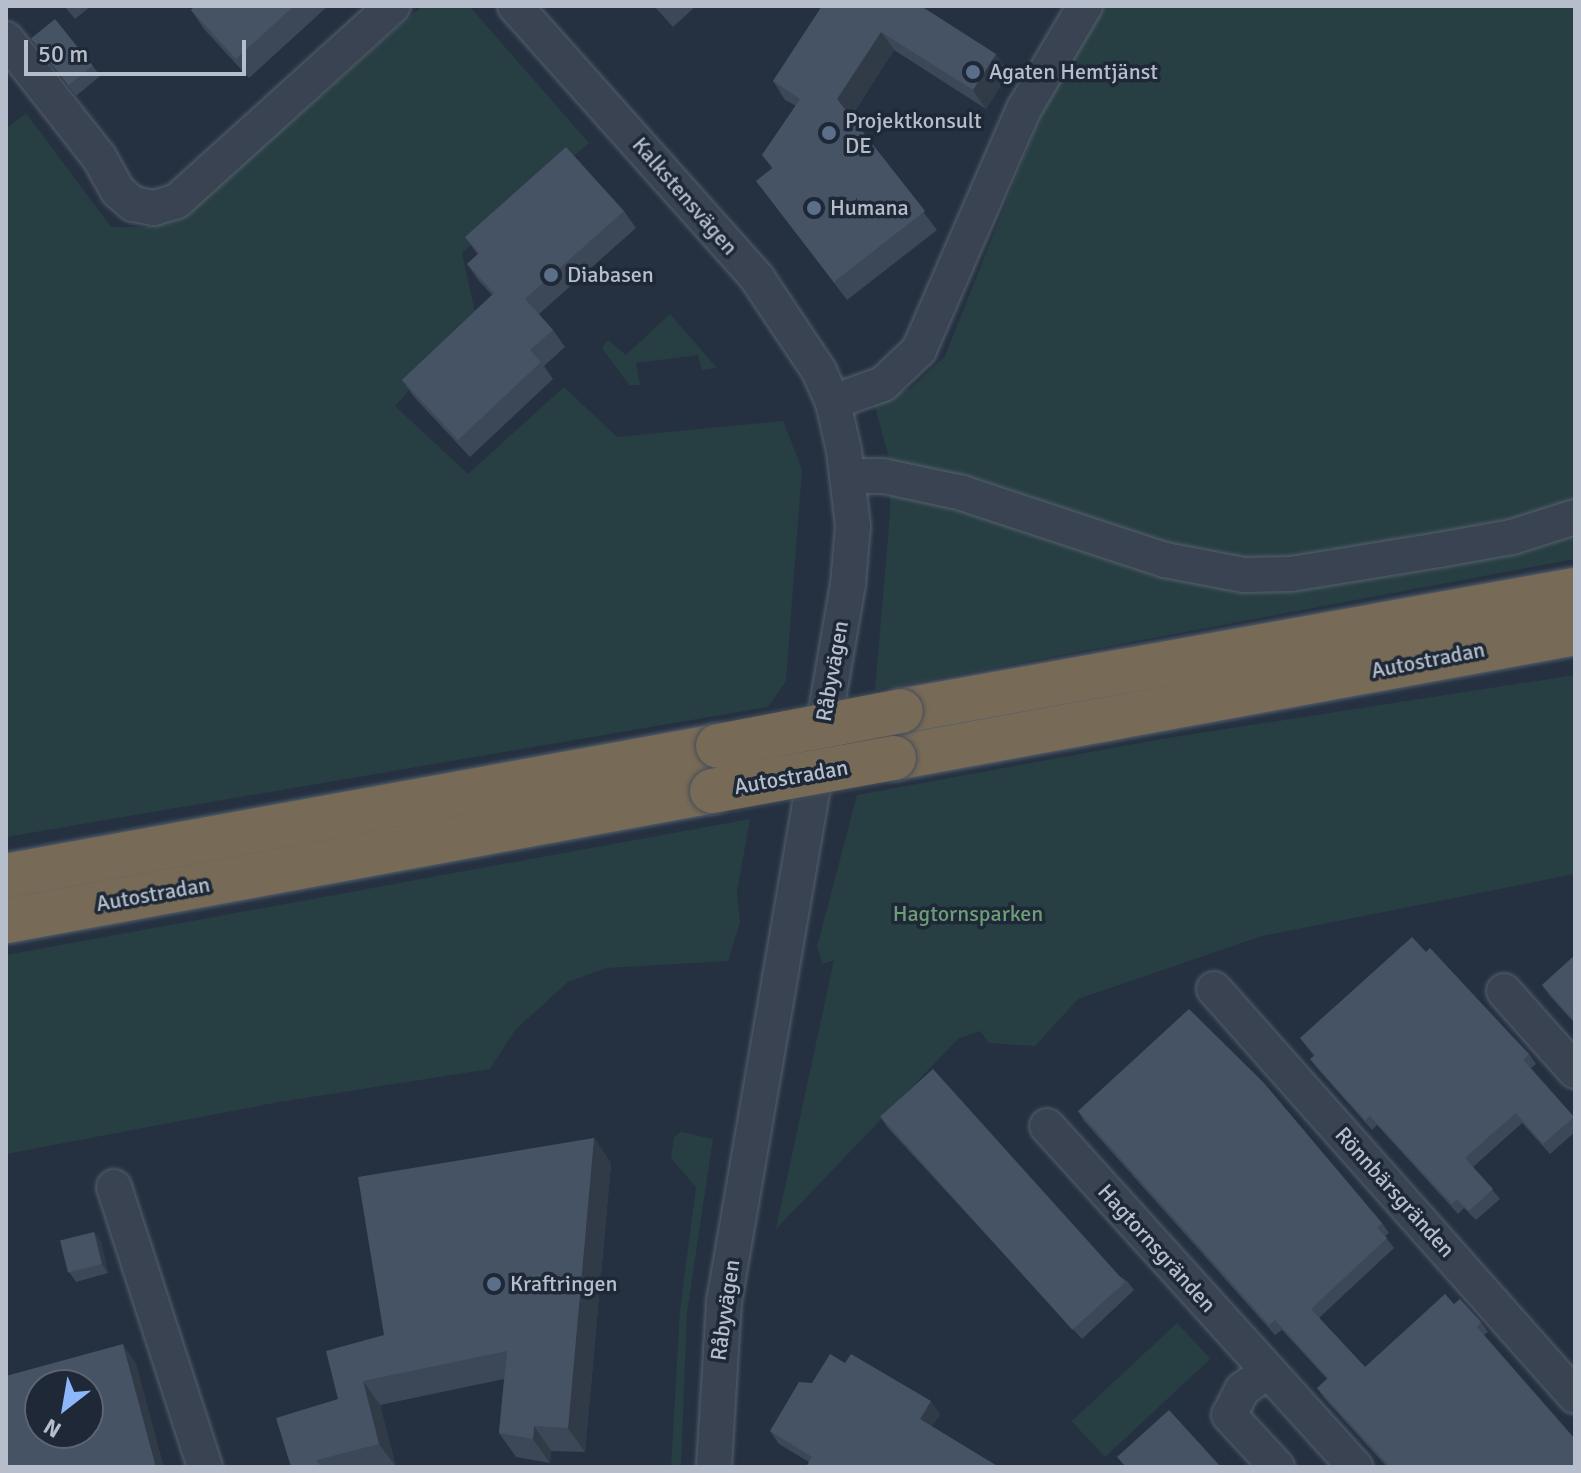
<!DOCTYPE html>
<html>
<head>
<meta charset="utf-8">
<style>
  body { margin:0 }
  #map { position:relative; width:1581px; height:1473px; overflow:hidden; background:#253141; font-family:Signika,sans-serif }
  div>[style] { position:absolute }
  .green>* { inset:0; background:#273f42; transform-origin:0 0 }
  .roads { filter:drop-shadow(0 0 2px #57616e) drop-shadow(0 0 2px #57616e) }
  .minor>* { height:34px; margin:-17px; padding:0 17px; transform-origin:17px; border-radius:17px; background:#394351 }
  .highway>* { height:44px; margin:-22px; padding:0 22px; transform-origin:22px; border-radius:22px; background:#776a56 }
  .bridges { filter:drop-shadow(0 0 2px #444e5b) drop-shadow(0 0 2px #444e5b) }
  .highway-bridge>* { height:44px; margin:-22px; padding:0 22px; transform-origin:22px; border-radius:22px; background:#776a56 }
  .wall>* { inset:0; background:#3c4757 }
  .shaded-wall>* { inset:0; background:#313a47 }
  .building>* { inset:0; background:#465365; transform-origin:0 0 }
  .dots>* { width:22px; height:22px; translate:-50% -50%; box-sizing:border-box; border:4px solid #1e2836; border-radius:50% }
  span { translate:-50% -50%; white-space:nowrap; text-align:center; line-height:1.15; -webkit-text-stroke:7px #1e2836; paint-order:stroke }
  .poi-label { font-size:22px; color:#b6becb }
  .left { translate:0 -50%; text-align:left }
  .street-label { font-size:22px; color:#b6becb }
  .park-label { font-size:22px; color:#6d9d77 }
  .frame { position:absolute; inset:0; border:8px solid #b6becb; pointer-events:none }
  .north { position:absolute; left:24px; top:1369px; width:80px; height:80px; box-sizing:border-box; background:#1e2836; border:2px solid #5b6472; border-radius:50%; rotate:211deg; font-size:22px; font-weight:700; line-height:32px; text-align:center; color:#b6becb }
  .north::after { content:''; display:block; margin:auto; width:28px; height:36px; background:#8cb7fa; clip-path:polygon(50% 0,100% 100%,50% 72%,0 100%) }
  .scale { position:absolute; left:24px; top:40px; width:222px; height:36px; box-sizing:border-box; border:4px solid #b6becb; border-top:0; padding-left:10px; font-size:24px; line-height:28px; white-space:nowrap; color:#b6becb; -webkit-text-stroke:6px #1e2836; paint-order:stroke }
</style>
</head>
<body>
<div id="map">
  <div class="green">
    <div style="clip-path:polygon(422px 6px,469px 6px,589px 143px,462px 253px,476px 317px,395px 406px,468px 474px,564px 387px,617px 437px,783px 421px,802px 469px,786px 681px,768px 707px,6px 837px,6px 129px,26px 113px,111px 227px,145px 227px,181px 219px)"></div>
    <div style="clip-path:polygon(1105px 6px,1575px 6px,1575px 559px,875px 690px,890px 514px,890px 462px,874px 403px,911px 388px,945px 356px,1047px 100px)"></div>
    <div style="clip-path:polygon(670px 314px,717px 368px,702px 370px,698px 355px,636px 363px,640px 385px,629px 385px,602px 348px,608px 340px,626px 355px)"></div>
    <div style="clip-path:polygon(1575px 675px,1575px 874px,1262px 936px,1078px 999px,1035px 1046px,989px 1043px,980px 1031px,958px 1039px,776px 1229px,834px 960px,823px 964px,817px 947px,857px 795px,1161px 739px)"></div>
    <div style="clip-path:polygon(750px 819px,737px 892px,740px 922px,728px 961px,606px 968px,568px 982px,515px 1030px,490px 1069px,279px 1102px,6px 1154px,6px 955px)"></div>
    <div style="clip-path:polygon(681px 1132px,713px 1139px,687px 1312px,681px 1467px,671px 1467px,680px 1310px,696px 1187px,671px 1158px,674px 1137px)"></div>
    <div style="left:1177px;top:1323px;width:49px;height:144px;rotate:47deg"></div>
  </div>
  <div class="roads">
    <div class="minor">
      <div style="left:515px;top:6px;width:364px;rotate:48.3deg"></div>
      <div style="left:757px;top:278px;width:112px;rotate:56.3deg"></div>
      <div style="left:819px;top:371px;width:34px;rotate:66deg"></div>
      <div style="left:833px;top:402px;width:50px;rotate:77.3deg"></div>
      <div style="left:844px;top:451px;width:76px;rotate:83.2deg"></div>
      <div style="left:853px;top:526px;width:58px;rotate:94.9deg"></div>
      <div style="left:848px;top:584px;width:729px;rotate:99.8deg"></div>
      <div style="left:724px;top:1302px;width:165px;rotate:93.5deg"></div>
      <div style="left:6px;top:39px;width:150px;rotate:51.8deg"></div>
      <div style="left:99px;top:157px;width:39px;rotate:61deg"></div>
      <div style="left:118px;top:191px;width:20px;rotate:41deg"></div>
      <div style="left:133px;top:204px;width:21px;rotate:11deg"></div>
      <div style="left:154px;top:208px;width:24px;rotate:-17deg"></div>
      <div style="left:177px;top:201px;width:291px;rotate:-42.1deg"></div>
      <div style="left:833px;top:402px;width:53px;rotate:-19.8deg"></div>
      <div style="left:883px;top:384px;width:50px;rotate:-43.4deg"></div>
      <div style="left:919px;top:350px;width:263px;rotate:-66.5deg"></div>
      <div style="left:1024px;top:109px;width:120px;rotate:-59.4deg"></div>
      <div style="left:847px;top:476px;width:36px"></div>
      <div style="left:883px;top:476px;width:81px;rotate:12.1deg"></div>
      <div style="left:962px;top:493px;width:214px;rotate:18.3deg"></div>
      <div style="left:1165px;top:560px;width:80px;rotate:10.8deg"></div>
      <div style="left:1244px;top:575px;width:47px;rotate:-1.2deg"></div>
      <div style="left:1291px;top:574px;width:150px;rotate:-9.2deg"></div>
      <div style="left:1439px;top:550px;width:74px;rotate:-10.1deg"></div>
      <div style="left:1512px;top:537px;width:66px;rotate:-17.6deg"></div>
      <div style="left:1214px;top:989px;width:544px;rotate:48.43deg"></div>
      <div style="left:1504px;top:991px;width:107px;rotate:48.4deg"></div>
      <div style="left:1047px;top:1126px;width:460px;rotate:47.9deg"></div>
      <div style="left:114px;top:1187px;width:294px;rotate:72deg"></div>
      <div style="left:1268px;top:1371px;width:32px;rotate:144deg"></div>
      <div style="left:1242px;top:1390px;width:28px;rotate:117deg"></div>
      <div style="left:1229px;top:1415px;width:71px;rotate:47.3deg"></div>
    </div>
    <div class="highway">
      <div style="left:901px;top:711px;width:685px;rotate:-10.18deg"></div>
      <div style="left:894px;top:758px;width:692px;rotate:-10.4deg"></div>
      <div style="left:6px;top:876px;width:724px;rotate:-10.35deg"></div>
      <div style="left:6px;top:921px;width:718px;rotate:-10.43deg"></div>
    </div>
  </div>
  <div class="bridges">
    <div class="highway-bridge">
      <div style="left:718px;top:746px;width:186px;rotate:-10.8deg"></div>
      <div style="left:712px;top:791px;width:185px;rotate:-10.3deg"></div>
    </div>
  </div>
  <div class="wall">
    <div style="clip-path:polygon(64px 6px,91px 6px,75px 19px)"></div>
    <div style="clip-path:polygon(195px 6px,328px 6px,249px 78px,204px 29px,191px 10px)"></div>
    <div style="clip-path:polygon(654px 6px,696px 6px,673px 27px)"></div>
    <div style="clip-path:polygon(822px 6px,996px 54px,1009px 73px,986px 109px,894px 50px,851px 117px,937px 230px,847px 300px,756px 181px,772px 168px,762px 155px,796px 106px,785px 100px,773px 81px)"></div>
    <div style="clip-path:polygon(31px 38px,93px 66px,100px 76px,76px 96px)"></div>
    <div style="clip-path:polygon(624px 211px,636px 228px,539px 314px,553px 330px,565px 347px,544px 366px,553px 379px,470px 457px,414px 397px,402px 380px,492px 295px,479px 281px,467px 264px,478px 255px,465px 237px)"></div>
    <div style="clip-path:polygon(1426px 952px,1529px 1054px,1536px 1064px,1531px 1068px,1575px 1118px,1575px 1132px,1550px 1154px,1522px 1123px,1473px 1167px,1500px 1199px,1476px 1220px,1464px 1208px,1458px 1214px,1377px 1125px,1372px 1130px,1317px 1068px,1310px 1059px,1314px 1056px,1300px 1038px)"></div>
    <div style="clip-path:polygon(1575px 955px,1575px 1024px,1549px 995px,1542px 985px)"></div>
    <div style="clip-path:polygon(1078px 1111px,1382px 1223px,1389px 1233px,1385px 1236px,1394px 1248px,1319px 1318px,1365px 1367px,1454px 1304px,1481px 1322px,1488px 1332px,1484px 1335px,1575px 1467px,1387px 1467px,1324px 1398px,1317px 1388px,1327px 1379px,1282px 1330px,1275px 1335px,1084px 1121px)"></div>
    <div style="clip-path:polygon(881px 1118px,1127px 1281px,1134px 1290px,1082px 1339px,888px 1128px)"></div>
    <div style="clip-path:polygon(594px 1138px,611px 1163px,585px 1452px,551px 1451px,550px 1463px,516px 1457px,499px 1433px,504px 1379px,380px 1405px,396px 1467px,291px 1467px,384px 1335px)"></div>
    <div style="clip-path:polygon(94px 1232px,101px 1242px,108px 1273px,76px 1282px,69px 1272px)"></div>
    <div style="clip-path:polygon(845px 1363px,940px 1414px,932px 1426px,809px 1462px,779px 1444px,770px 1431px,812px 1383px)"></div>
  </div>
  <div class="shaded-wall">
    <div style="clip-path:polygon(881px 32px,894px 50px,850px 118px,837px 99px)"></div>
    <div style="clip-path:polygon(996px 54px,1009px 73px,986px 109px,973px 90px)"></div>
    <div style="clip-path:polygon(594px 1138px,611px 1163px,585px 1452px,568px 1428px)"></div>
    <div style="clip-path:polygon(94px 1232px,101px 1242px,108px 1273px,102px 1264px)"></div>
    <div style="clip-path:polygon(123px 1344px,136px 1363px,164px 1467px,156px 1467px)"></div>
    <div style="clip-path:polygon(363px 1381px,380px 1405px,396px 1467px,379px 1444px)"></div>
    <div style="clip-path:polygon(931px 1401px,940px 1414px,929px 1431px,920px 1419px)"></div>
    <div style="clip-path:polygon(534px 1426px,551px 1451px,550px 1463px,533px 1439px)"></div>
  </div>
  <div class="building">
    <div style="clip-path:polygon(195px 6px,294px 6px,236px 59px,191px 10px)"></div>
    <div style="clip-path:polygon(822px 6px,921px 6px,996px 54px,973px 90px,881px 32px,837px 99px,925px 211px,834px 282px,756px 181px,773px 168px,762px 155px,800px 99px,773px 81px)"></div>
    <div style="left:55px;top:19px;width:60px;height:31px;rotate:51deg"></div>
    <div style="clip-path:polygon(566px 147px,624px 211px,525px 299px,553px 330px,530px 350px,541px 362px,458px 440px,402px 380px,494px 293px,467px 264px,479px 253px,465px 237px)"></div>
    <div style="clip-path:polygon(1412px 937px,1426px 952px,1430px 948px,1512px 1036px,1529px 1054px,1523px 1060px,1574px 1117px,1543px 1144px,1516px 1113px,1502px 1125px,1465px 1158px,1493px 1189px,1469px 1211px,1457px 1199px,1452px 1204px,1370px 1116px,1365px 1120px,1310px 1059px,1315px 1055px,1300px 1038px)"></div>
    <div style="clip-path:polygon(1575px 955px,1575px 1022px,1542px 985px)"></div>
    <div style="clip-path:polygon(1189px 1009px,1264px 1083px,1382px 1223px,1377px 1228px,1387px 1238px,1311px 1309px,1365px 1367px,1445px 1294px,1454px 1304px,1460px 1299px,1481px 1322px,1477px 1327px,1575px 1439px,1575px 1467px,1390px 1467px,1317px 1388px,1328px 1378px,1275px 1320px,1269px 1325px,1078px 1111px)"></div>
    <div style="left:933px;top:1069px;width:287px;height:71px;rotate:48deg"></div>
    <div style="clip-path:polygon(594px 1138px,568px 1428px,534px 1426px,533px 1439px,499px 1433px,507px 1351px,363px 1381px,379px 1444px,317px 1460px,320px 1467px,291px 1467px,276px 1418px,338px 1399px,326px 1351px,384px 1335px,358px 1177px)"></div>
    <div style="left:94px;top:1232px;width:33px;height:35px;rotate:76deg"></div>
    <div style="clip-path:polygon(evenodd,123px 1344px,156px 1467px,6px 1467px,6px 1376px,123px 1344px,40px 1385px,88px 1385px,88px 1433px,40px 1433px,40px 1385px)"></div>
    <div style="clip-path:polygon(830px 1354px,845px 1363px,851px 1354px,931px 1401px,920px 1419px,999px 1467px,806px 1467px,812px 1457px,770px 1431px,799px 1382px,812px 1383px)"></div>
    <div style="clip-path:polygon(1169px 1410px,1221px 1467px,1126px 1467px,1117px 1457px)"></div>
  </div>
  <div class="dots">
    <div style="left:973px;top:72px;background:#5c6f8a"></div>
    <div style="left:829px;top:133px;background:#5c6f8a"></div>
    <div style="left:814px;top:208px;background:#5c6f8a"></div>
    <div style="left:551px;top:275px;background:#5c6f8a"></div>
    <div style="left:494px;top:1284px;background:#5c6f8a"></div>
  </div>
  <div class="poi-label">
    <span class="left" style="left:989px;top:72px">Agaten Hemtjänst</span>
    <span class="left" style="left:845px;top:133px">Projektkonsult<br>DE</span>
    <span class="left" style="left:830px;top:208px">Humana</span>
    <span class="left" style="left:567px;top:275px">Diabasen</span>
    <span class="left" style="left:510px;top:1284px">Kraftringen</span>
  </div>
  <div class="street-label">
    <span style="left:685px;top:196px;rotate:49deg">Kalkstensvägen</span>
    <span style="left:1428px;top:660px;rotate:-11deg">Autostradan</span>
    <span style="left:832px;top:671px;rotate:-80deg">Råbyvägen</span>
    <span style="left:791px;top:777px;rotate:-10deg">Autostradan</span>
    <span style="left:153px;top:894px;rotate:-10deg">Autostradan</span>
    <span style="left:1395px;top:1192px;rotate:48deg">Rönnbärsgränden</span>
    <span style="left:1157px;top:1248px;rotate:48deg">Hagtornsgränden</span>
    <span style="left:725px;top:1310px;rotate:-82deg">Råbyvägen</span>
  </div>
  <div class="park-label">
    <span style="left:968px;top:914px">Hagtornsparken</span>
  </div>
  <div class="frame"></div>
  <div class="north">N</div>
  <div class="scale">50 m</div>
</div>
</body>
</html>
